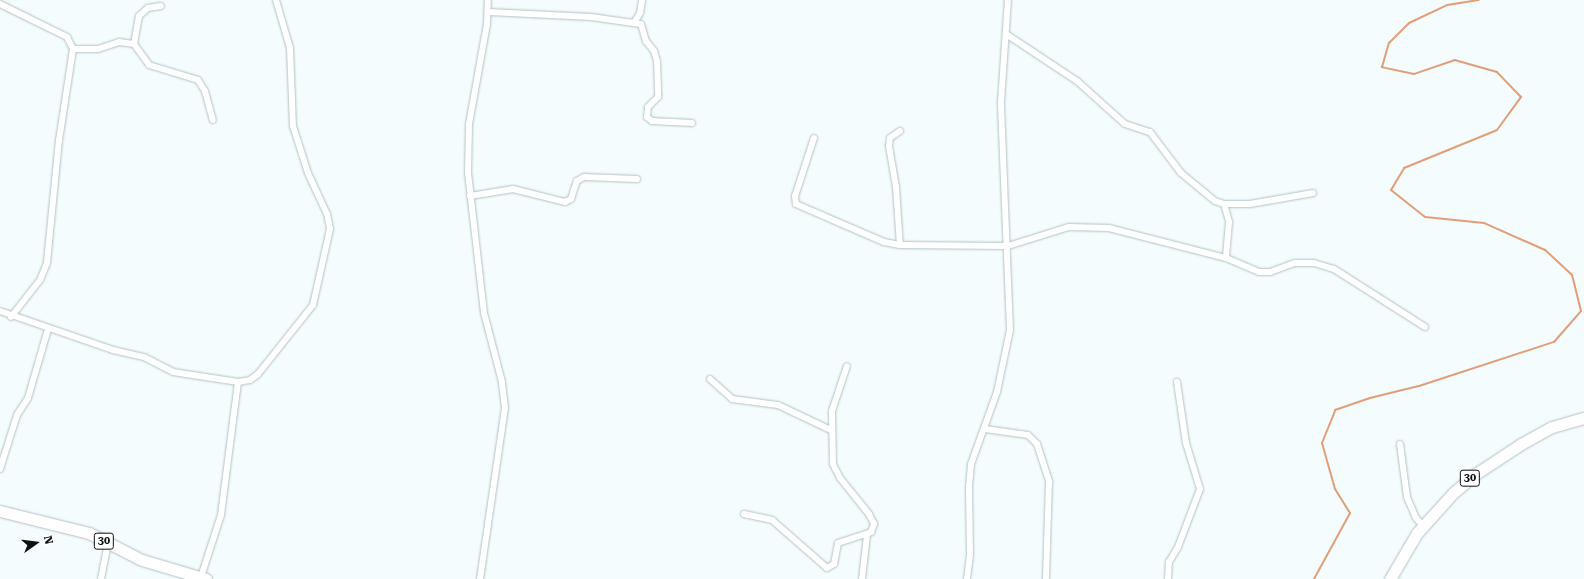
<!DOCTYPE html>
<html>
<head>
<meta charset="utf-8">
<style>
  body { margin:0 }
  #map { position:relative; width:1584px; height:579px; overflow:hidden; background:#f4fcfe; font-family:"Roboto Serif",serif }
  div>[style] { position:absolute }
  .stream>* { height:2px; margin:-1px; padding:0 1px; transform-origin:1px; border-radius:1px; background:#e29e77 }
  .roads { filter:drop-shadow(0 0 1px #b4c1c5) drop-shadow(0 0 1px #b4c1c5) }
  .street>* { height:6px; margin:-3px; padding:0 3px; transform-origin:3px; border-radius:3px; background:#fff }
  .highway>* { height:11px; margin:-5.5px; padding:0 5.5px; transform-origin:5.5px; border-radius:5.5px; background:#fff }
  span { translate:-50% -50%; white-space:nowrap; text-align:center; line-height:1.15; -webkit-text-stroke:3.5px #fff; paint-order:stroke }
  .shield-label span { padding:1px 3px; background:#fff; border:1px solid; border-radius:3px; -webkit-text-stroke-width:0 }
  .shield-label { font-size:11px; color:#0d1113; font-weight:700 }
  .north { position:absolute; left:16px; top:523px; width:40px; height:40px; -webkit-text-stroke:3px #fff; paint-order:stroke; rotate:76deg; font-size:11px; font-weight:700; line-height:16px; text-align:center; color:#0d1113 }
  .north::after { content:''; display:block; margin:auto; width:14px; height:18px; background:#0d1113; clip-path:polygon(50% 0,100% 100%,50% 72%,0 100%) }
</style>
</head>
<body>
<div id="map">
  <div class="stream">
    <div style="left:1314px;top:579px;width:75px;rotate:-61.4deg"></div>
    <div style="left:1350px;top:513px;width:28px;rotate:-122deg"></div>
    <div style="left:1335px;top:489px;width:48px;rotate:-105.8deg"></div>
    <div style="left:1322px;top:443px;width:35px;rotate:-68deg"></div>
    <div style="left:1335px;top:410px;width:37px;rotate:-19deg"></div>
    <div style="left:1370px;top:398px;width:50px;rotate:-13.8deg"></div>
    <div style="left:1419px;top:386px;width:142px;rotate:-18.1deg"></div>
    <div style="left:1554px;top:342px;width:41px;rotate:-48.9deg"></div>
    <div style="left:1581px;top:311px;width:37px;rotate:-104deg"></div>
    <div style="left:1572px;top:275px;width:37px;rotate:-137deg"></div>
    <div style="left:1545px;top:250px;width:67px;rotate:-156.1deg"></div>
    <div style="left:1484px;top:223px;width:59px;rotate:-174.2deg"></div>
    <div style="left:1425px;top:217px;width:43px;rotate:-141.5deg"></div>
    <div style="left:1391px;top:190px;width:26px;rotate:-59deg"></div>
    <div style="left:1404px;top:168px;width:100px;rotate:-22.2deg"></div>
    <div style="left:1497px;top:130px;width:41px;rotate:-54deg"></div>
    <div style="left:1521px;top:97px;width:35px;rotate:-134deg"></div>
    <div style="left:1497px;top:72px;width:44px;rotate:-164.1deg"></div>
    <div style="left:1455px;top:60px;width:43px;rotate:161.1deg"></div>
    <div style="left:1414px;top:74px;width:33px;rotate:-168deg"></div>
    <div style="left:1382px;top:67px;width:25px;rotate:-74deg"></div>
    <div style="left:1389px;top:43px;width:28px;rotate:-45deg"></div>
    <div style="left:1409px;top:23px;width:42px;rotate:-25.3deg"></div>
    <div style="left:1447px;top:5px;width:32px;rotate:-9deg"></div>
  </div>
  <div class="roads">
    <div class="street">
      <div style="left:0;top:4px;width:75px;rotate:26.2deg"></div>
      <div style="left:67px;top:37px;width:13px;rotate:63deg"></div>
      <div style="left:73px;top:49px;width:92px;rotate:98.7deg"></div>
      <div style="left:59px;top:140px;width:124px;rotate:95.6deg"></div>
      <div style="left:47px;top:263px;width:18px;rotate:112deg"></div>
      <div style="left:40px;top:280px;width:47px;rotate:128.1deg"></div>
      <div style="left:489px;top:12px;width:102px;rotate:2.8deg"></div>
      <div style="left:591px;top:17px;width:50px;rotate:8deg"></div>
      <div style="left:641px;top:24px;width:18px;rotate:74deg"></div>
      <div style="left:646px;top:41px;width:13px;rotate:51deg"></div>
      <div style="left:654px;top:51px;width:10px;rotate:73deg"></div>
      <div style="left:657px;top:61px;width:36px;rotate:88deg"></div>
      <div style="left:658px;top:97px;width:14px;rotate:135deg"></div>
      <div style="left:648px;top:107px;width:10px;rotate:96deg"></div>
      <div style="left:647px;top:117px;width:6px;rotate:39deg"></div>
      <div style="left:652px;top:121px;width:40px;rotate:2.9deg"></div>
      <div style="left:634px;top:23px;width:12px;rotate:-59deg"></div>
      <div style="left:640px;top:13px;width:13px;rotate:-81deg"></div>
      <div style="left:1006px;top:34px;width:85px;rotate:33.5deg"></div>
      <div style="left:1077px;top:81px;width:64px;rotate:41.9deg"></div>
      <div style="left:1125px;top:124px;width:26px;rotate:18deg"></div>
      <div style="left:1150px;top:132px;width:51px;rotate:52.9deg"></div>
      <div style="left:1181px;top:173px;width:44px;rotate:39.5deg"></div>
      <div style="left:1215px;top:201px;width:9px;rotate:18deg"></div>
      <div style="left:1224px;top:204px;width:26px"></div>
      <div style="left:1250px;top:204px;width:64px;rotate:-9.9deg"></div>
      <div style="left:134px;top:44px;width:28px;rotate:-80deg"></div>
      <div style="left:139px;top:16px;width:12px;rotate:-42deg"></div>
      <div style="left:148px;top:8px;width:13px;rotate:-9deg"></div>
      <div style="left:73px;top:49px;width:25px"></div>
      <div style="left:98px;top:49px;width:22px;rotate:-18deg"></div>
      <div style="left:119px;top:42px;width:15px;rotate:8deg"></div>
      <div style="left:134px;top:44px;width:26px;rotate:54deg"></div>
      <div style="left:149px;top:65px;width:51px;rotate:17deg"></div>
      <div style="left:198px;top:80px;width:13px;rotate:58deg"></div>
      <div style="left:205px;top:91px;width:30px;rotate:75deg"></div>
      <div style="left:900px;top:131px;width:12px;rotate:145deg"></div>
      <div style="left:890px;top:138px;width:8px;rotate:97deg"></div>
      <div style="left:889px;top:146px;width:42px;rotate:80.3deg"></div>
      <div style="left:896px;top:187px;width:58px;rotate:86.1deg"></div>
      <div style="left:814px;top:138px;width:61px;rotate:108.1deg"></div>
      <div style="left:795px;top:196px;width:8px;rotate:83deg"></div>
      <div style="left:796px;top:204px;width:96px;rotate:23.4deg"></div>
      <div style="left:884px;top:242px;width:16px;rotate:11deg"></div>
      <div style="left:900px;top:245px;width:108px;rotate:0.5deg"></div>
      <div style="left:1008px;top:246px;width:64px;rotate:-17.3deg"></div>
      <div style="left:1069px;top:227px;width:40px;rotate:1.4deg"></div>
      <div style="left:1109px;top:228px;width:121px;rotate:14.4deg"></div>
      <div style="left:1226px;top:258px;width:36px;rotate:23deg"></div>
      <div style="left:1259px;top:272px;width:11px"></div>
      <div style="left:1270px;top:272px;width:27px;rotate:-20deg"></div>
      <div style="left:1295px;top:263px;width:19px"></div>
      <div style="left:1314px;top:263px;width:21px;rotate:17deg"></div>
      <div style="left:1334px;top:269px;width:108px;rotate:32.5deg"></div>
      <div style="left:470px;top:196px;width:44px;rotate:-9.2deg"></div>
      <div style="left:513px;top:189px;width:54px;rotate:14deg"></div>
      <div style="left:565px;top:202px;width:7px;rotate:-27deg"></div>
      <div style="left:571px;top:199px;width:19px;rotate:-72deg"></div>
      <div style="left:577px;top:181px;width:8px;rotate:-30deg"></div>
      <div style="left:584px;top:177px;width:53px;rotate:2.2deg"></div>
      <div style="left:1224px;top:204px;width:19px;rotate:74deg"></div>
      <div style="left:1229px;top:222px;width:36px;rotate:95deg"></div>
      <div style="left:0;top:311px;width:120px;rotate:19deg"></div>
      <div style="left:113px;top:350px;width:32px;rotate:13deg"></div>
      <div style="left:144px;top:357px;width:33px;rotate:27deg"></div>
      <div style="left:173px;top:372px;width:66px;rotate:8.7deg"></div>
      <div style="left:238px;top:382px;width:134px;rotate:97.3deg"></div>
      <div style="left:221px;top:515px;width:65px;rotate:107.9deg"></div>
      <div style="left:710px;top:379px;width:30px;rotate:42deg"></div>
      <div style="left:732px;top:399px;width:46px;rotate:7.4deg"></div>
      <div style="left:778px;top:405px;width:59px;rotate:25.3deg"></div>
      <div style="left:238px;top:382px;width:12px;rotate:-9deg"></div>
      <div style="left:250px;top:380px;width:10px;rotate:-37deg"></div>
      <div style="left:258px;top:374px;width:88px;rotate:-51.4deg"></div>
      <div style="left:313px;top:305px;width:78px;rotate:-77.4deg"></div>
      <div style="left:330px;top:229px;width:15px;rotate:-101deg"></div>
      <div style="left:327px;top:214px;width:45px;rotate:-114.9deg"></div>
      <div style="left:308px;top:173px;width:49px;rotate:-107.7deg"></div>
      <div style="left:293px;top:126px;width:78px;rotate:-92.2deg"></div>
      <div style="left:290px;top:48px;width:50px;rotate:-106.3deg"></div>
      <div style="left:985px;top:429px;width:43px;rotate:7.9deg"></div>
      <div style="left:1028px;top:435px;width:13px;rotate:45deg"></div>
      <div style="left:1037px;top:444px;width:40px;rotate:72deg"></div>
      <div style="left:1049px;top:482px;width:97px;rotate:91.8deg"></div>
      <div style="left:1400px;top:444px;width:53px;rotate:82.5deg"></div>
      <div style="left:1407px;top:497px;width:23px;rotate:67deg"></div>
      <div style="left:1416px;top:518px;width:11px;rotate:49deg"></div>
      <div style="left:0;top:469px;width:57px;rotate:-72.5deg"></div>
      <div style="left:17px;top:415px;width:20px;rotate:-57deg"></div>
      <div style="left:28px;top:398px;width:72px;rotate:-73.8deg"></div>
      <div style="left:744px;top:514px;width:29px;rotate:12deg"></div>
      <div style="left:772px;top:520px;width:73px;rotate:41.1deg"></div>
      <div style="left:827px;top:568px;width:8px;rotate:-30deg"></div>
      <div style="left:834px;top:564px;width:21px;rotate:-79deg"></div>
      <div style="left:838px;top:543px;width:35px;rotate:-18deg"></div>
      <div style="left:871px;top:532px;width:9px;rotate:-69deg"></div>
      <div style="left:874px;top:524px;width:11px;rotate:-117deg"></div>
      <div style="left:869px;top:514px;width:46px;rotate:-128.9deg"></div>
      <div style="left:840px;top:478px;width:16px;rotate:-117deg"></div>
      <div style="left:833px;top:464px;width:53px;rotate:-91.1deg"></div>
      <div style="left:832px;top:411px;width:47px;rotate:-71.6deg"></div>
      <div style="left:101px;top:579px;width:37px;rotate:-79deg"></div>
      <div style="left:480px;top:579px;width:173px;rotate:-81.7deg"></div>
      <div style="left:505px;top:408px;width:26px;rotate:-97deg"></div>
      <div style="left:502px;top:382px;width:71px;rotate:-104.6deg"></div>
      <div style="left:484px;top:313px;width:141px;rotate:-96.5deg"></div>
      <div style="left:468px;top:173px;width:49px;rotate:-88.8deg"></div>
      <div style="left:469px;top:124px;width:102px;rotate:-79.8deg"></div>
      <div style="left:487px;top:24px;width:24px;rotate:-88deg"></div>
      <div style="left:862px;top:579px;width:44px;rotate:-83.5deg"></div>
      <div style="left:967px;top:579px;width:26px;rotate:-83deg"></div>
      <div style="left:970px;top:553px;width:66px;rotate:-90.9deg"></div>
      <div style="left:969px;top:487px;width:23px;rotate:-85deg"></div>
      <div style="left:971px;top:464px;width:77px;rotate:-70.1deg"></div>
      <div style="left:997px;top:392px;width:63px;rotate:-78.2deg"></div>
      <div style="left:1010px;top:330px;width:228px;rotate:-92.3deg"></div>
      <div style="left:1001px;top:102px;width:102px;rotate:-86.1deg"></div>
      <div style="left:1168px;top:579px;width:17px;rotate:-87deg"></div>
      <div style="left:1169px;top:562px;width:17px;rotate:-59deg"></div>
      <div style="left:1178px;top:547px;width:62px;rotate:-69.2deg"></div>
      <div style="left:1200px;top:489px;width:48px;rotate:-106.9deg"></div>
      <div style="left:1186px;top:443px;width:62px;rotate:-98.4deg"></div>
    </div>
    <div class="highway">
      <div style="left:0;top:511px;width:92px;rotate:13.9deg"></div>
      <div style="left:89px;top:533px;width:59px;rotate:27deg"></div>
      <div style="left:142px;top:560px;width:67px;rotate:16.5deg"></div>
      <div style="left:1390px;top:579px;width:53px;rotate:-59.6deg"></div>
      <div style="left:1417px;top:533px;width:54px;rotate:-48deg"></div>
      <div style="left:1453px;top:493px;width:31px;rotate:-40deg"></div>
      <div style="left:1477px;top:473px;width:53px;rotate:-33.4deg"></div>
      <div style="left:1521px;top:444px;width:35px;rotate:-29deg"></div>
      <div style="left:1552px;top:427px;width:33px;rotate:-16deg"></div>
    </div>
  </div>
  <div class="shield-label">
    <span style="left:1470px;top:478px">30</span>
    <span style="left:104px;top:541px">30</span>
  </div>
  <div class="north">N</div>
</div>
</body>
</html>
